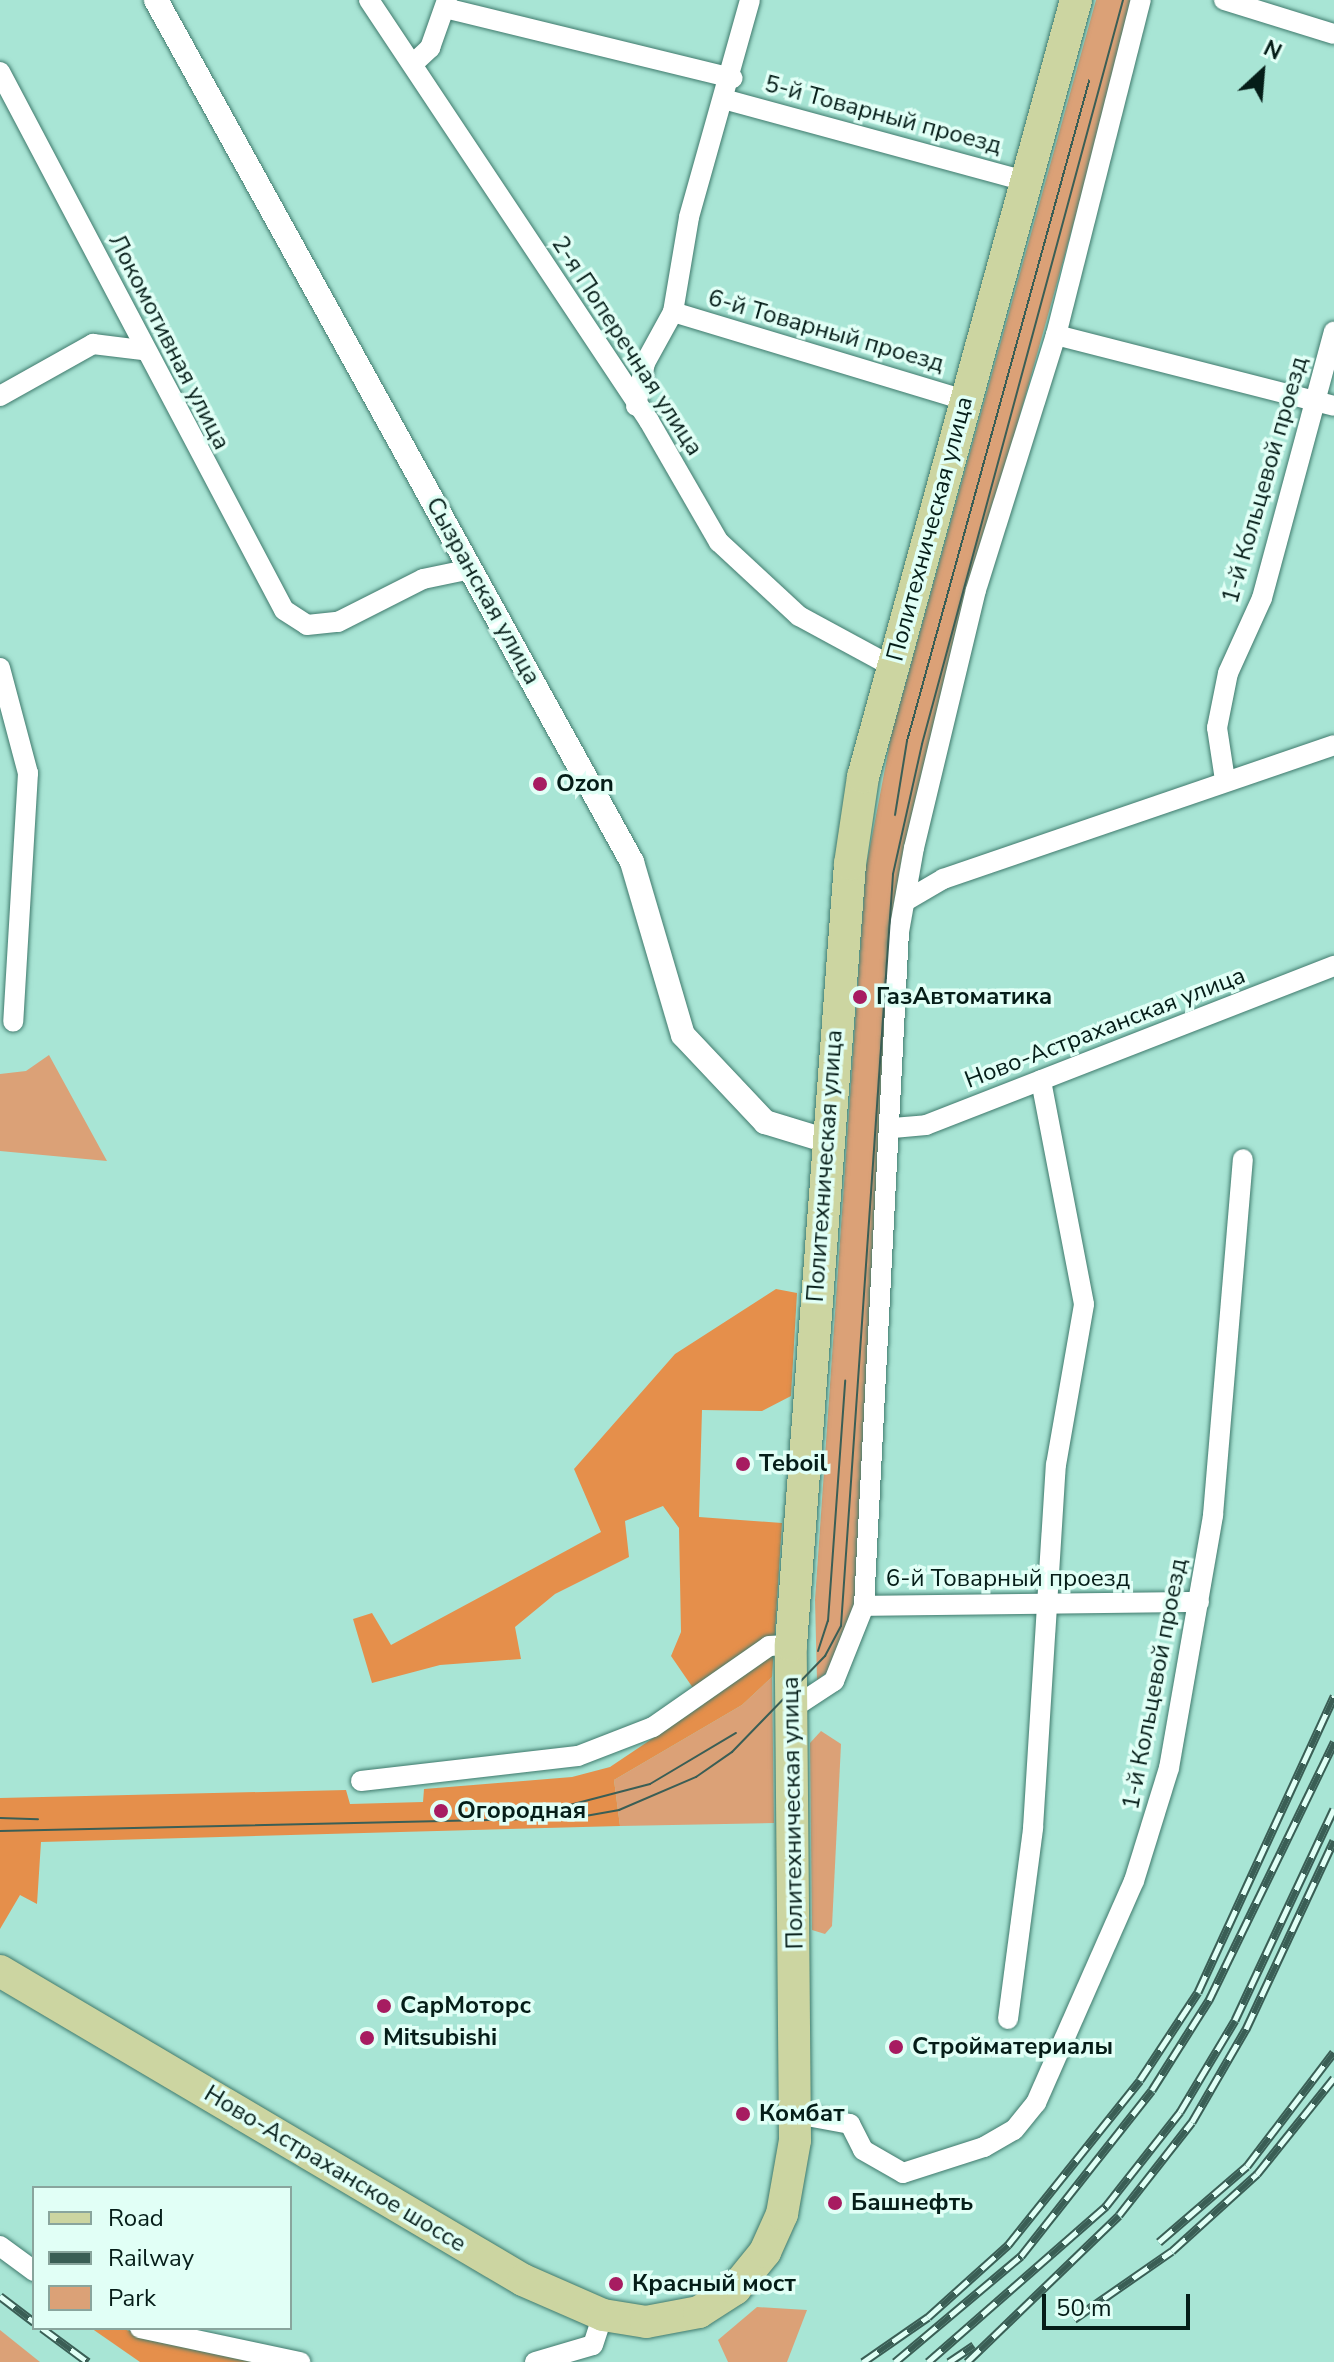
<!DOCTYPE html>
<html>
<head>
<meta charset="utf-8">
<style>
  body { margin:0 }
  #map { position:relative; width:1334px; height:2362px; overflow:hidden; background:#a8e5d5; font-family:"Nunito Sans",sans-serif }
  div>[style] { position:absolute }
  .green>* { inset:0; background:#dba177 }
  .forest>* { inset:0; background:#e58f4b }
  .roads { filter:drop-shadow(0 0 2px #407a6d) drop-shadow(0 0 2px #407a6d) }
  .minor>* { height:20px; margin:-10px; padding:0 10px; transform-origin:10px; border-radius:10px; background:#fff }
  .tertiary>* { height:24px; margin:-12px; padding:0 12px; transform-origin:12px; border-radius:12px; background:#fff }
  .primary>* { height:32px; margin:-16px; padding:0 16px; transform-origin:16px; border-radius:16px; background:#ccd5a1 }
  .tram>* { height:2px; margin:-1px; padding:0 1px; transform-origin:1px; border-radius:1px; background:#3a5e55 }
  .rail>* { height:9px; margin-top:-4.5px; transform-origin:0; background:repeating-linear-gradient(90deg,#e1fff6 0 18px,#3a5e55 0 36px); box-sizing:border-box; border-block:2px solid #3a5e55 }
  .dots>* { width:22px; height:22px; translate:-50% -50%; box-sizing:border-box; border:4px solid #e1fff6; border-radius:50% }
  span { translate:-50% -50%; white-space:nowrap; text-align:center; line-height:1.15; -webkit-text-stroke:7px #e1fff6; paint-order:stroke }
  .street-label { font-size:24px; color:#051d18 }
  .poi-label { font-size:24px; color:#051d18; font-weight:700 }
  .left { translate:0 -50%; text-align:left }
  .legend { position:absolute; left:32px; top:2186px; width:260px; height:144px; box-sizing:border-box; background:#e1fff6; border:2px solid #89a59d; margin:0; padding:10px 14px; list-style:none; font-size:24px; color:#051d18 }
  .legend li { display:flex; align-items:center; gap:16px; height:40px }
  .legend b { width:40px; border:2px solid #89a59d }
  .north { position:absolute; left:1222px; top:32px; width:80px; height:80px; -webkit-text-stroke:6px #e1fff6; paint-order:stroke; rotate:26deg; font-size:22px; font-weight:700; line-height:32px; text-align:center; color:#051d18 }
  .north::after { content:''; display:block; margin:auto; width:28px; height:36px; background:#051d18; clip-path:polygon(50% 0,100% 100%,50% 72%,0 100%) }
  .scale { position:absolute; left:1042px; top:2294px; width:148px; height:36px; box-sizing:border-box; border:4px solid #051d18; border-top:0; padding-left:10px; font-size:24px; line-height:28px; white-space:nowrap; color:#051d18; -webkit-text-stroke:6px #e1fff6; paint-order:stroke }
</style>
</head>
<body>
<div id="map">
  <div class="green">
    <div style="clip-path:polygon(1096px 0,1136px 0,989px 526px,893px 934px,855px 1610px,830px 1670px,817px 1680px,815px 1600px,866px 868px,891px 737px)"></div>
    <div style="clip-path:polygon(49px 1055px,107px 1161px,0 1151px,0 1074px,26px 1071px)"></div>
    <div style="clip-path:polygon(772px 1677px,774px 1823px,620px 1826px,614px 1780px,742px 1705px)"></div>
    <div style="clip-path:polygon(821px 1731px,841px 1744px,832px 1926px,825px 1934px,812px 1930px,810px 1743px)"></div>
    <div style="clip-path:polygon(757px 2307px,807px 2310px,787px 2362px,728px 2362px,718px 2340px)"></div>
    <div style="clip-path:polygon(0 2330px,40px 2362px,0 2362px)"></div>
  </div>
  <div class="forest">
    <div style="clip-path:polygon(776px 1289px,797px 1293px,791px 1396px,762px 1411px,702px 1410px,699px 1517px,782px 1523px,772px 1677px,742px 1705px,614px 1780px,620px 1826px,41px 1842px,37px 1904px,20px 1895px,0 1929px,0 1798px,346px 1790px,350px 1804px,423px 1802px,424px 1789px,572px 1777px,610px 1767px,704px 1704px,671px 1656px,681px 1632px,679px 1528px,663px 1506px,625px 1521px,629px 1557px,555px 1594px,515px 1627px,521px 1659px,440px 1665px,372px 1683px,353px 1619px,372px 1613px,391px 1645px,601px 1532px,574px 1469px,675px 1354px)"></div>
    <div style="clip-path:polygon(91px 2328px,118px 2328px,261px 2362px,140px 2362px)"></div>
  </div>
  <div class="roads">
    <div class="minor">
      <div style="left:369px;top:0;width:506px;rotate:56.37deg"></div>
      <div style="left:649px;top:421px;width:140px;rotate:60deg"></div>
      <div style="left:719px;top:542px;width:109px;rotate:42.8deg"></div>
      <div style="left:799px;top:616px;width:107px;rotate:28.5deg"></div>
      <div style="left:1224px;top:0;width:115px;rotate:17.2deg"></div>
      <div style="left:445px;top:8px;width:296px;rotate:13.7deg"></div>
      <div style="left:415px;top:62px;width:21px;rotate:-43deg"></div>
      <div style="left:430px;top:48px;width:51px;rotate:-70.5deg"></div>
      <div style="left:0;top:72px;width:608px;rotate:62.17deg"></div>
      <div style="left:284px;top:610px;width:27px;rotate:33deg"></div>
      <div style="left:307px;top:625px;width:31px;rotate:-6deg"></div>
      <div style="left:338px;top:622px;width:95px;rotate:-26.8deg"></div>
      <div style="left:423px;top:579px;width:49px;rotate:-11.8deg"></div>
      <div style="left:727px;top:100px;width:309px;rotate:15.2deg"></div>
      <div style="left:673px;top:312px;width:305px;rotate:16.8deg"></div>
      <div style="left:1056px;top:335px;width:287px;rotate:14.3deg"></div>
      <div style="left:0;top:396px;width:107px;rotate:-29.2deg"></div>
      <div style="left:93px;top:344px;width:48px;rotate:7.1deg"></div>
      <div style="left:636px;top:406px;width:44px;rotate:-78.2deg"></div>
      <div style="left:645px;top:363px;width:58px;rotate:-61.2deg"></div>
      <div style="left:673px;top:312px;width:96px;rotate:-80.4deg"></div>
      <div style="left:689px;top:217px;width:225px;rotate:-74.3deg"></div>
      <div style="left:0;top:668px;width:109px;rotate:75.1deg"></div>
      <div style="left:28px;top:773px;width:249px;rotate:93.4deg"></div>
      <div style="left:1225px;top:780px;width:53px;rotate:-98.7deg"></div>
      <div style="left:1217px;top:728px;width:56px;rotate:-78.7deg"></div>
      <div style="left:1228px;top:673px;width:82px;rotate:-65.6deg"></div>
      <div style="left:1262px;top:598px;width:276px;rotate:-74.9deg"></div>
      <div style="left:907px;top:900px;width:42px;rotate:-30.3deg"></div>
      <div style="left:943px;top:879px;width:413px;rotate:-18.9deg"></div>
      <div style="left:893px;top:1128px;width:33px;rotate:-5deg"></div>
      <div style="left:926px;top:1125px;width:438px;rotate:-21.3deg"></div>
      <div style="left:864px;top:1606px;width:335px;rotate:-0.7deg"></div>
      <div style="left:790px;top:1710px;width:53px;rotate:-33.4deg"></div>
      <div style="left:834px;top:1681px;width:81px;rotate:-68.2deg"></div>
      <div style="left:864px;top:1606px;width:675px;rotate:-87.03deg"></div>
      <div style="left:899px;top:932px;width:85px;rotate:-79.9deg"></div>
      <div style="left:914px;top:848px;width:265px;rotate:-76.5deg"></div>
      <div style="left:976px;top:590px;width:267px;rotate:-72.6deg"></div>
      <div style="left:1056px;top:335px;width:346px;rotate:-75.8deg"></div>
      <div style="left:361px;top:1781px;width:218px;rotate:-6.6deg"></div>
      <div style="left:578px;top:1756px;width:80px;rotate:-21.1deg"></div>
      <div style="left:653px;top:1727px;width:141px;rotate:-34.9deg"></div>
      <div style="left:769px;top:1646px;width:22px;rotate:-3deg"></div>
      <div style="left:1008px;top:2019px;width:193px;rotate:-82.5deg"></div>
      <div style="left:1033px;top:1828px;width:364px;rotate:-86.4deg"></div>
      <div style="left:1056px;top:1465px;width:163px;rotate:-80.1deg"></div>
      <div style="left:1084px;top:1304px;width:228px;rotate:-100.9deg"></div>
      <div style="left:796px;top:2114px;width:55px;rotate:10.5deg"></div>
      <div style="left:850px;top:2124px;width:29px;rotate:63deg"></div>
      <div style="left:863px;top:2150px;width:46px;rotate:29.9deg"></div>
      <div style="left:903px;top:2173px;width:85px;rotate:-17.8deg"></div>
      <div style="left:984px;top:2147px;width:34px;rotate:-30deg"></div>
      <div style="left:1014px;top:2130px;width:35px;rotate:-51deg"></div>
      <div style="left:1036px;top:2103px;width:243px;rotate:-66.2deg"></div>
      <div style="left:1134px;top:1881px;width:118px;rotate:-72.8deg"></div>
      <div style="left:1169px;top:1768px;width:257px;rotate:-80.1deg"></div>
      <div style="left:1213px;top:1515px;width:357px;rotate:-85.2deg"></div>
      <div style="left:0;top:2246px;width:42px;rotate:36.3deg"></div>
      <div style="left:140px;top:2328px;width:164px;rotate:12deg"></div>
      <div style="left:535px;top:2362px;width:60px;rotate:-16.3deg"></div>
      <div style="left:593px;top:2345px;width:32px;rotate:-72deg"></div>
    </div>
    <div class="tertiary">
      <div style="left:156px;top:0;width:985px;rotate:61.09deg"></div>
      <div style="left:632px;top:862px;width:180px;rotate:73.6deg"></div>
      <div style="left:683px;top:1035px;width:120px;rotate:46.7deg"></div>
      <div style="left:765px;top:1122px;width:65px;rotate:17deg"></div>
    </div>
    <div class="primary">
      <div style="left:0;top:1971px;width:607px;rotate:30.58deg"></div>
      <div style="left:523px;top:2280px;width:87px;rotate:23.6deg"></div>
      <div style="left:603px;top:2315px;width:44px;rotate:9.2deg"></div>
      <div style="left:646px;top:2322px;width:54px;rotate:-10.7deg"></div>
      <div style="left:699px;top:2312px;width:43px;rotate:-32.6deg"></div>
      <div style="left:735px;top:2289px;width:48px;rotate:-51deg"></div>
      <div style="left:765px;top:2252px;width:42px;rotate:-65.9deg"></div>
      <div style="left:782px;top:2214px;width:75px;rotate:-80deg"></div>
      <div style="left:795px;top:2140px;width:495px;rotate:-90.5deg"></div>
      <div style="left:791px;top:1645px;width:783px;rotate:-85.68deg"></div>
      <div style="left:850px;top:864px;width:88px;rotate:-81.5deg"></div>
      <div style="left:863px;top:777px;width:806px;rotate:-74.67deg"></div>
    </div>
  </div>
  <div class="tram">
    <div style="left:895px;top:815px;width:75px;rotate:-80.8deg"></div>
    <div style="left:907px;top:741px;width:685px;rotate:-74.58deg"></div>
    <div style="left:818px;top:1651px;width:32px;rotate:-72deg"></div>
    <div style="left:828px;top:1621px;width:241px;rotate:-85.9deg"></div>
    <div style="left:562px;top:1807px;width:91px;rotate:-14.6deg"></div>
    <div style="left:650px;top:1784px;width:100px;rotate:-30.7deg"></div>
    <div style="left:0;top:1818px;width:38px;rotate:2deg"></div>
    <div style="left:0;top:1831px;width:574px;rotate:-1.3deg"></div>
    <div style="left:574px;top:1818px;width:46px;rotate:-10.1deg"></div>
    <div style="left:619px;top:1810px;width:84px;rotate:-23.2deg"></div>
    <div style="left:696px;top:1777px;width:44px;rotate:-34.8deg"></div>
    <div style="left:732px;top:1752px;width:134px;rotate:-45.9deg"></div>
    <div style="left:825px;top:1656px;width:34px;rotate:-62deg"></div>
    <div style="left:841px;top:1626px;width:754px;rotate:-86.04deg"></div>
    <div style="left:893px;top:874px;width:133px;rotate:-77.4deg"></div>
    <div style="left:922px;top:744px;width:771px;rotate:-74.88deg"></div>
  </div>
  <div class="rail">
    <div style="left:1159px;top:2242px;width:116px;rotate:-40.8deg"></div>
    <div style="left:1247px;top:2166px;width:143px;rotate:-52.7deg"></div>
    <div style="left:0;top:2296px;width:43px;rotate:37.4deg"></div>
    <div style="left:1074px;top:2319px;width:119px;rotate:-34.8deg"></div>
    <div style="left:1172px;top:2251px;width:115px;rotate:-42.2deg"></div>
    <div style="left:1257px;top:2174px;width:123px;rotate:-51.3deg"></div>
    <div style="left:42px;top:2328px;width:57px;rotate:36.5deg"></div>
    <div style="left:863px;top:2362px;width:79px;rotate:-34.7deg"></div>
    <div style="left:928px;top:2317px;width:108px;rotate:-42deg"></div>
    <div style="left:1008px;top:2245px;width:211px;rotate:-51.3deg"></div>
    <div style="left:1140px;top:2080px;width:105px;rotate:-56.6deg"></div>
    <div style="left:1198px;top:1992px;width:326px;rotate:-65.3deg"></div>
    <div style="left:895px;top:2362px;width:165px;rotate:-40.1deg"></div>
    <div style="left:1021px;top:2256px;width:211px;rotate:-51.7deg"></div>
    <div style="left:1152px;top:2090px;width:107px;rotate:-57.7deg"></div>
    <div style="left:1209px;top:2000px;width:287px;rotate:-64.1deg"></div>
    <div style="left:928px;top:2362px;width:237px;rotate:-41.2deg"></div>
    <div style="left:1106px;top:2206px;width:120px;rotate:-51.8deg"></div>
    <div style="left:1180px;top:2112px;width:107px;rotate:-59.1deg"></div>
    <div style="left:1235px;top:2020px;width:233px;rotate:-64.9deg"></div>
    <div style="left:949px;top:2362px;width:30px;rotate:-34deg"></div>
    <div style="left:967px;top:2362px;width:211px;rotate:-44deg"></div>
    <div style="left:1119px;top:2215px;width:118px;rotate:-51.9deg"></div>
    <div style="left:1192px;top:2122px;width:108px;rotate:-59.9deg"></div>
    <div style="left:1246px;top:2029px;width:208px;rotate:-65deg"></div>
  </div>
  <div class="dots">
    <div style="left:540px;top:784px;background:#a71c61"></div>
    <div style="left:860px;top:997px;background:#a71c61"></div>
    <div style="left:743px;top:1464px;background:#a71c61"></div>
    <div style="left:441px;top:1811px;background:#a71c61"></div>
    <div style="left:384px;top:2006px;background:#a71c61"></div>
    <div style="left:367px;top:2038px;background:#a71c61"></div>
    <div style="left:896px;top:2047px;background:#a71c61"></div>
    <div style="left:743px;top:2114px;background:#a71c61"></div>
    <div style="left:835px;top:2203px;background:#a71c61"></div>
    <div style="left:616px;top:2284px;background:#a71c61"></div>
  </div>
  <div class="street-label">
    <span style="left:883px;top:115px;rotate:15deg">5-й Товарный проезд</span>
    <span style="left:826px;top:331px;rotate:16deg">6-й Товарный проезд</span>
    <span style="left:169px;top:342px;rotate:63deg">Локомотивная улица</span>
    <span style="left:627px;top:346px;rotate:57deg">2-я Поперечная улица</span>
    <span style="left:1265px;top:480px;rotate:-74deg">1-й Кольцевой проезд</span>
    <span style="left:930px;top:529px;rotate:-75deg">Политехническая улица</span>
    <span style="left:483px;top:591px;rotate:61deg">Сызранская улица</span>
    <span style="left:1105px;top:1028px;rotate:-21deg">Ново-Астраханская улица</span>
    <span style="left:825px;top:1166px;rotate:-86deg">Политехническая улица</span>
    <span style="left:1008px;top:1579px">6-й Товарный проезд</span>
    <span style="left:1155px;top:1684px;rotate:-79deg">1-й Кольцевой проезд</span>
    <span style="left:793px;top:1813px;rotate:-91deg">Политехническая улица</span>
    <span style="left:335px;top:2169px;rotate:31deg">Ново-Астраханское шоссе</span>
  </div>
  <div class="poi-label">
    <span class="left" style="left:556px;top:784px">Ozon</span>
    <span class="left" style="left:876px;top:997px">ГазАвтоматика</span>
    <span class="left" style="left:759px;top:1464px">Teboil</span>
    <span class="left" style="left:457px;top:1811px">Огородная</span>
    <span class="left" style="left:400px;top:2006px">СарМоторс</span>
    <span class="left" style="left:383px;top:2038px">Mitsubishi</span>
    <span class="left" style="left:912px;top:2047px">Стройматериалы</span>
    <span class="left" style="left:759px;top:2114px">Комбат</span>
    <span class="left" style="left:851px;top:2203px">Башнефть</span>
    <span class="left" style="left:632px;top:2284px">Красный мост</span>
  </div>
  <ul class="legend">
  <li><b style="height:10px;background:#ccd5a1"></b>Road</li>
  <li><b style="height:10px;background:#3a5e55"></b>Railway</li>
  <li><b style="height:22px;background:#dba177"></b>Park</li>
  </ul>
  <div class="north">N</div>
  <div class="scale">50 m</div>
</div>
</body>
</html>
